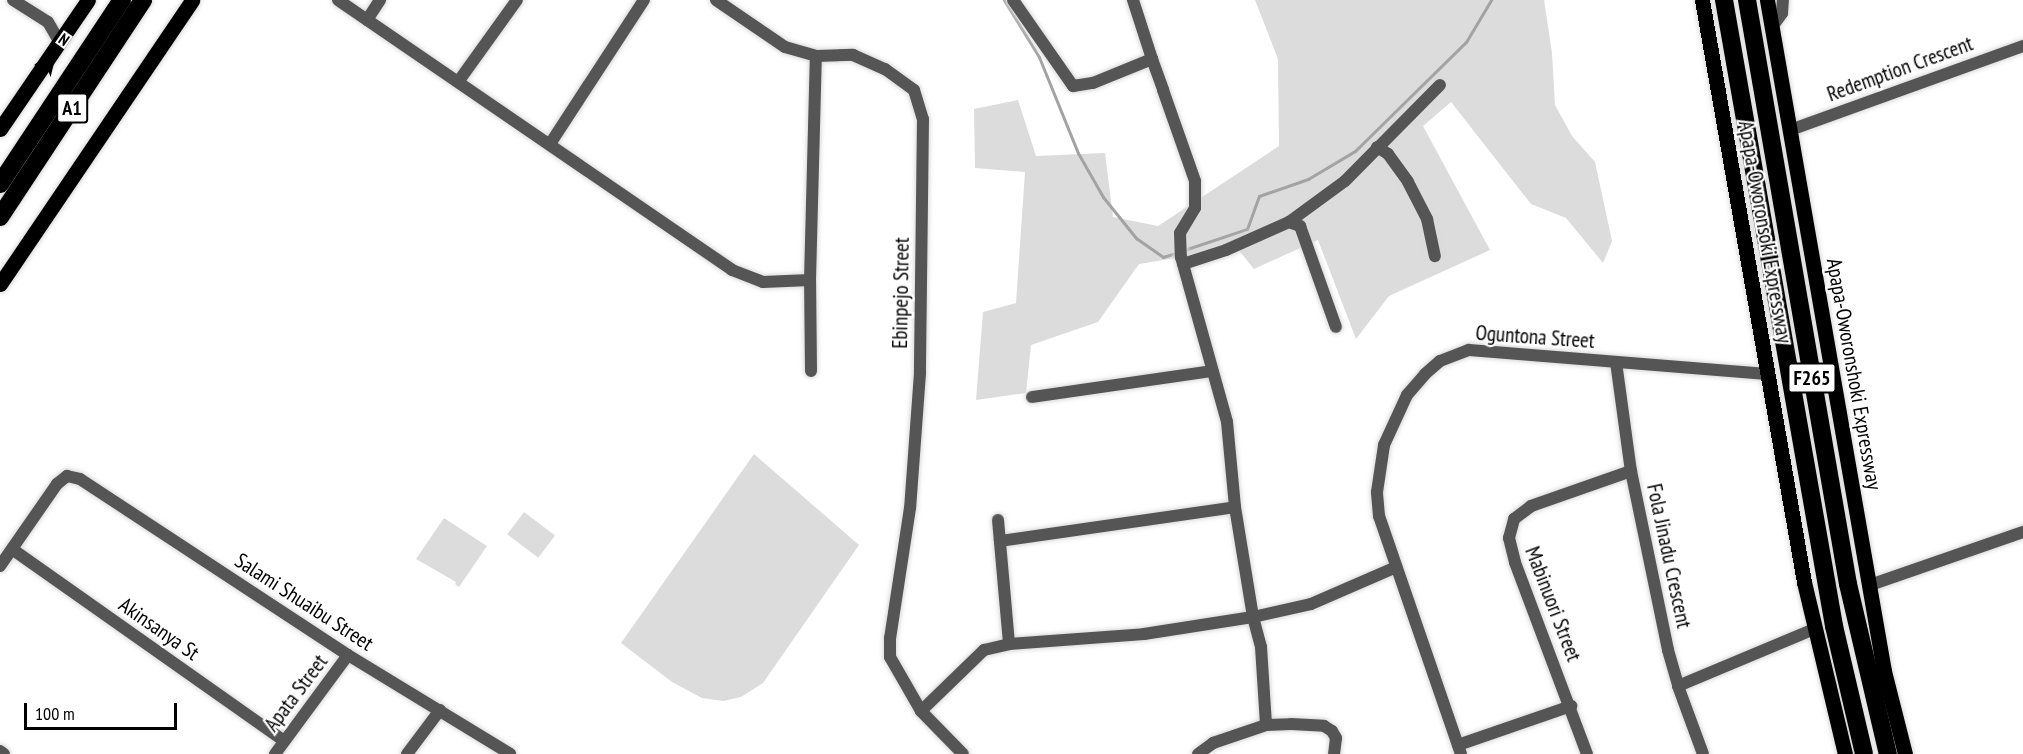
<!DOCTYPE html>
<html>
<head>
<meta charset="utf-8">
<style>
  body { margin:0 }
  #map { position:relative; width:2023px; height:754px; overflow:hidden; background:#fff; font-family:"PT Sans Narrow",sans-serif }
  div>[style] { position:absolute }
  .green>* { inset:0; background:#dcdcdc; transform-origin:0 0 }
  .stream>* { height:3px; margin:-1.5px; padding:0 1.5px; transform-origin:1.5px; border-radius:1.5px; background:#a3a3a3 }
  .roads { filter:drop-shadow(0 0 2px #dbdbdb) drop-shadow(0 0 2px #dbdbdb) }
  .minor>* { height:12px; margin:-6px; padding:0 6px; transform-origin:6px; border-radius:6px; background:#555 }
  .major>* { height:15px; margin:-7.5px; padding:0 7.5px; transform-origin:7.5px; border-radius:7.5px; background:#000 }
  .highway>* { height:18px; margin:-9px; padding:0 9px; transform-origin:9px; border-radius:9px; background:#000 }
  span { translate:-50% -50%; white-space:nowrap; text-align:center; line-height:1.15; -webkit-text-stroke:4.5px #fff; paint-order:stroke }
  .shield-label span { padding:2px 4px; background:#fff; border:2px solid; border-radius:4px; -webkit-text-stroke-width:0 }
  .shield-label { font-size:20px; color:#000; font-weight:700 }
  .street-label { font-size:21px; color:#000 }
  .north { position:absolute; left:24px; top:24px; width:60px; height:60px; -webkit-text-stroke:4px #fff; paint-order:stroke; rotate:35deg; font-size:16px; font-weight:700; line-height:24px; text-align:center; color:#000 }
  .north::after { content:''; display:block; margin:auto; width:21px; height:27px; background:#000; clip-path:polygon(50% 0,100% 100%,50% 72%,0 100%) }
  .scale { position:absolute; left:24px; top:703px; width:153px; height:27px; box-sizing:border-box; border:3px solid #000; border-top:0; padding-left:8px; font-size:18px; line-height:21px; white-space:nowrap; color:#000; -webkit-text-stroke:4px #fff; paint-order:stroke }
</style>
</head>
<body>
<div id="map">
  <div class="green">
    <div style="clip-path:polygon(1255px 0,1544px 0,1552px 53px,1555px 105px,1572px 136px,1595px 162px,1612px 241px,1603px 263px,1566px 218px,1531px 204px,1451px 102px,1423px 126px,1490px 250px,1389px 296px,1356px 339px,1318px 240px,1254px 269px,1237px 248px,1139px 264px,1098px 322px,1031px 345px,1026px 393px,976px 400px,983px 312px,1016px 303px,1025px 172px,975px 168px,974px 109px,1018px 100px,1036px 156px,1105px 153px,1113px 217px,1158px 226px,1279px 146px,1278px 59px)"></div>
    <div style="clip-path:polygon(754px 454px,859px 545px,763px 683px,741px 697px,723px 701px,702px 698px,672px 682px,621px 643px)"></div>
    <div style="left:524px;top:512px;width:39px;height:28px;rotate:37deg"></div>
    <div style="clip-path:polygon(444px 518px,487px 546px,459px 587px,455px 584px,456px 582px,416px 559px)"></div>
  </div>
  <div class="stream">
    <div style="left:1004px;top:0;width:67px;rotate:58.4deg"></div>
    <div style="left:1039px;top:57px;width:104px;rotate:67.9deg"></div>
    <div style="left:1078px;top:153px;width:51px;rotate:60.4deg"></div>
    <div style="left:1103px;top:197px;width:53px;rotate:51.2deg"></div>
    <div style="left:1136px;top:238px;width:33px;rotate:35deg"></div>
    <div style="left:1163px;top:257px;width:16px;rotate:-18deg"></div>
    <div style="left:1184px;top:250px;width:66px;rotate:-18.4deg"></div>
    <div style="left:1247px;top:229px;width:35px;rotate:-70deg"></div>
    <div style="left:1259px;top:196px;width:52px;rotate:-19.1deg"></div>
    <div style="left:1308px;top:179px;width:55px;rotate:-30.8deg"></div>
    <div style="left:1355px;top:151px;width:156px;rotate:-44.5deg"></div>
    <div style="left:1466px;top:42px;width:49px;rotate:-59.2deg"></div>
  </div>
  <div class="roads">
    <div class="minor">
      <div style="left:13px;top:0;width:41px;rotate:32.2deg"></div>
      <div style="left:48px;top:22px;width:24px;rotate:60deg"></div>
      <div style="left:338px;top:0;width:478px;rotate:34.4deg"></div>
      <div style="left:732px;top:270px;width:33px;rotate:21deg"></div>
      <div style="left:763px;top:282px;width:47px;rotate:-2.4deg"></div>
      <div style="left:716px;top:0;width:83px;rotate:34.3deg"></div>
      <div style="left:785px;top:47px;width:32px;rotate:16deg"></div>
      <div style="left:816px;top:56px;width:37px;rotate:-2deg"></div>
      <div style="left:853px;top:55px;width:35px;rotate:24deg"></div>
      <div style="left:885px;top:69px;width:36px;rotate:36deg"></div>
      <div style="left:914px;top:90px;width:30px;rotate:73deg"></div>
      <div style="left:923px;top:119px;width:254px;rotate:90.7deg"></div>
      <div style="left:920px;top:373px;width:135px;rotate:94.2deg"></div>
      <div style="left:910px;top:508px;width:132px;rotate:98.7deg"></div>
      <div style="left:890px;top:638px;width:19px;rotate:90deg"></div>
      <div style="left:890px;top:657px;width:62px;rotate:60.1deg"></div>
      <div style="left:921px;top:711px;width:60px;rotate:45.7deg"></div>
      <div style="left:1013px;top:0;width:105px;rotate:55.1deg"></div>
      <div style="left:1073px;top:86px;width:20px;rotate:-9deg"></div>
      <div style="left:1093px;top:83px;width:64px;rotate:-22.1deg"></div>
      <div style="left:1152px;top:59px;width:33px;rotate:70deg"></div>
      <div style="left:1163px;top:90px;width:96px;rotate:70.6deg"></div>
      <div style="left:1195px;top:181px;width:27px;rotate:90deg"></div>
      <div style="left:1195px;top:208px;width:29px;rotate:121deg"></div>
      <div style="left:1180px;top:233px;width:24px;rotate:88deg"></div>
      <div style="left:1181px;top:257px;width:171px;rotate:74.4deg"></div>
      <div style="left:1227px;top:422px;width:85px;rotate:84.6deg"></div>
      <div style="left:1235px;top:507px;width:111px;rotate:80.7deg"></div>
      <div style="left:1253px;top:617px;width:31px;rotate:75deg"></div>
      <div style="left:1261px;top:647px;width:78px;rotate:86.3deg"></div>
      <div style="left:1133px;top:0;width:62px;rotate:72.1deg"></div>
      <div style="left:367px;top:20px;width:24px;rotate:-57deg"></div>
      <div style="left:1772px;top:27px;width:17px;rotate:-54deg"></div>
      <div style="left:1782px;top:13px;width:13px;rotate:-86deg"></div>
      <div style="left:458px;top:82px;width:101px;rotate:-54.3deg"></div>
      <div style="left:1790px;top:130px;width:248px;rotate:-19.8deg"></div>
      <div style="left:550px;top:144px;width:172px;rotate:-56.9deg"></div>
      <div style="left:1377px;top:147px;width:13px;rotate:32deg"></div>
      <div style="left:1388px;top:154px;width:34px;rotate:54deg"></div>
      <div style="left:1408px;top:182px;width:42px;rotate:62.8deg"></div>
      <div style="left:1427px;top:219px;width:38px;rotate:78deg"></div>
      <div style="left:1289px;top:222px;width:69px;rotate:-36.2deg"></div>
      <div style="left:1345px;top:181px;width:135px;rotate:-45.3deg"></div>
      <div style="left:1183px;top:264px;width:45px;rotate:-18deg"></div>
      <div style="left:1226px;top:250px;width:69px;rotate:-24deg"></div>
      <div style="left:1289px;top:222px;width:12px;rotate:20deg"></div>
      <div style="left:1300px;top:226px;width:107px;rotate:70.4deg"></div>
      <div style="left:1616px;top:362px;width:110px;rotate:82.2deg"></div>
      <div style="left:1631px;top:471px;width:183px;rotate:78.3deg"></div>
      <div style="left:1668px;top:650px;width:37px;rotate:74deg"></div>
      <div style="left:1678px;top:686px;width:72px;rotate:69.8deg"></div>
      <div style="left:811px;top:371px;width:91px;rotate:-90.6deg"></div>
      <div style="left:810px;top:280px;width:224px;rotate:-88.5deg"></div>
      <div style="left:1032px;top:397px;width:182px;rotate:-8.2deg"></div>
      <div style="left:998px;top:520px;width:124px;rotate:84.9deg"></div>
      <div style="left:1000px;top:541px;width:237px;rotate:-8.2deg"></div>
      <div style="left:12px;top:549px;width:333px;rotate:35.2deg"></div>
      <div style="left:0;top:566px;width:100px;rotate:-55.2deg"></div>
      <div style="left:57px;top:484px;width:13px;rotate:-39deg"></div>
      <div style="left:67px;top:476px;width:13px;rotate:13deg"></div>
      <div style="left:80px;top:479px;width:321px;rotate:33.3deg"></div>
      <div style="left:348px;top:655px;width:190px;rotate:31.4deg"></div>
      <div style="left:1870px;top:585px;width:162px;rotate:-19.1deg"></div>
      <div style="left:1678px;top:686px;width:147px;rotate:-22.7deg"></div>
      <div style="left:921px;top:711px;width:88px;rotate:-44.1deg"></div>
      <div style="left:984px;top:650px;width:26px;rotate:-13deg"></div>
      <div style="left:1009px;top:644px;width:135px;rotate:-4.2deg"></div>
      <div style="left:1144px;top:634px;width:110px;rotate:-8.9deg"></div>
      <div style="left:1253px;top:617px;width:59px;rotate:-12.6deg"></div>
      <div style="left:1311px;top:604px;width:93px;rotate:-23.5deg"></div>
      <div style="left:1458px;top:745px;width:120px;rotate:-19deg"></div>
      <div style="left:0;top:751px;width:5px;rotate:37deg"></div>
      <div style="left:275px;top:754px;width:123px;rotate:-53.6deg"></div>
      <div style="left:407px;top:754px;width:55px;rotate:-53.1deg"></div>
      <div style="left:1198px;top:754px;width:19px;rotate:-36deg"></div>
      <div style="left:1213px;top:743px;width:56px;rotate:-18.8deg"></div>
      <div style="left:1266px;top:725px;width:25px;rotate:-2deg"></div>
      <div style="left:1291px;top:724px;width:33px;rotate:3deg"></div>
      <div style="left:1324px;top:726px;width:9px;rotate:32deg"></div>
      <div style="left:1332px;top:731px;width:8px;rotate:60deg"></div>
      <div style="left:1336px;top:738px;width:16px;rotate:97deg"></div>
      <div style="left:1461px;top:754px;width:252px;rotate:-109deg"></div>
      <div style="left:1379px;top:516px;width:24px;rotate:-95deg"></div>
      <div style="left:1377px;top:492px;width:48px;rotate:-81.5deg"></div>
      <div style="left:1384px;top:445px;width:55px;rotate:-65.3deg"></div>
      <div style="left:1407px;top:395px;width:28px;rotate:-49deg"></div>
      <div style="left:1425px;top:374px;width:20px;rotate:-41deg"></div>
      <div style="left:1440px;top:361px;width:31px;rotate:-21deg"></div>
      <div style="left:1469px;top:350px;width:299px;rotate:4.6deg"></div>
      <div style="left:1587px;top:754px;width:205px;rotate:-110.6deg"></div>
      <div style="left:1515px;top:562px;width:25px;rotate:-104deg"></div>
      <div style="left:1509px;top:538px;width:20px;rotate:-75deg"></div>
      <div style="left:1514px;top:519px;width:21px;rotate:-37deg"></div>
      <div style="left:1531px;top:506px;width:106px;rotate:-19.3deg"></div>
    </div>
    <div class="major">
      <div style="left:1702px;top:0;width:591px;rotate:80.06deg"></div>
      <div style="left:1804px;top:582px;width:177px;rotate:76.6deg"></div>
      <div style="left:1767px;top:0;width:681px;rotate:80.11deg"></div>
      <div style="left:1884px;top:671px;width:86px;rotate:75.8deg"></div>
      <div style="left:0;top:129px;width:156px;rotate:-55.7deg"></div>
      <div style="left:0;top:284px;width:343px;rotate:-55.9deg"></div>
    </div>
    <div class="highway">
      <div style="left:1724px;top:0;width:636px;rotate:80.03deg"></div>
      <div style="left:1834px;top:626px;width:131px;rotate:76.8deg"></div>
      <div style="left:1747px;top:0;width:593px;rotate:80.19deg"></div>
      <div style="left:1848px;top:584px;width:175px;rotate:76.8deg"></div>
      <div style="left:0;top:184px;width:221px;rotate:-56.5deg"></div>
      <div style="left:0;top:217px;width:260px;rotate:-56.6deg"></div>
    </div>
  </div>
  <div class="shield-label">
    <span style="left:72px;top:108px">A1</span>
    <span style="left:1812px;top:378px">F265</span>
  </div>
  <div class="street-label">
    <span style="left:1900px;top:69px;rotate:-20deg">Redemption Crescent</span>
    <span style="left:1765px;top:232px;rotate:80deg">Apapa-Oworonsoki Expressway</span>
    <span style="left:901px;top:293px;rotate:-89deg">Ebinpejo Street</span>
    <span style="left:1535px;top:337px;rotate:4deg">Oguntona Street</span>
    <span style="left:1854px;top:374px;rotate:80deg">Apapa-Oworonshoki Expressway</span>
    <span style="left:1669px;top:556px;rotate:78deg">Fola Jinadu Crescent</span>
    <span style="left:304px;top:602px;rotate:33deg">Salami Shuaibu Street</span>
    <span style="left:1553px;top:604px;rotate:69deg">Mabinuori Street</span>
    <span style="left:159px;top:629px;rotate:35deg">Akinsanya St</span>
    <span style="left:296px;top:693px;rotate:-53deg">Apata Street</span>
  </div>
  <div class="north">N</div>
  <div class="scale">100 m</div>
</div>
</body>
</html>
